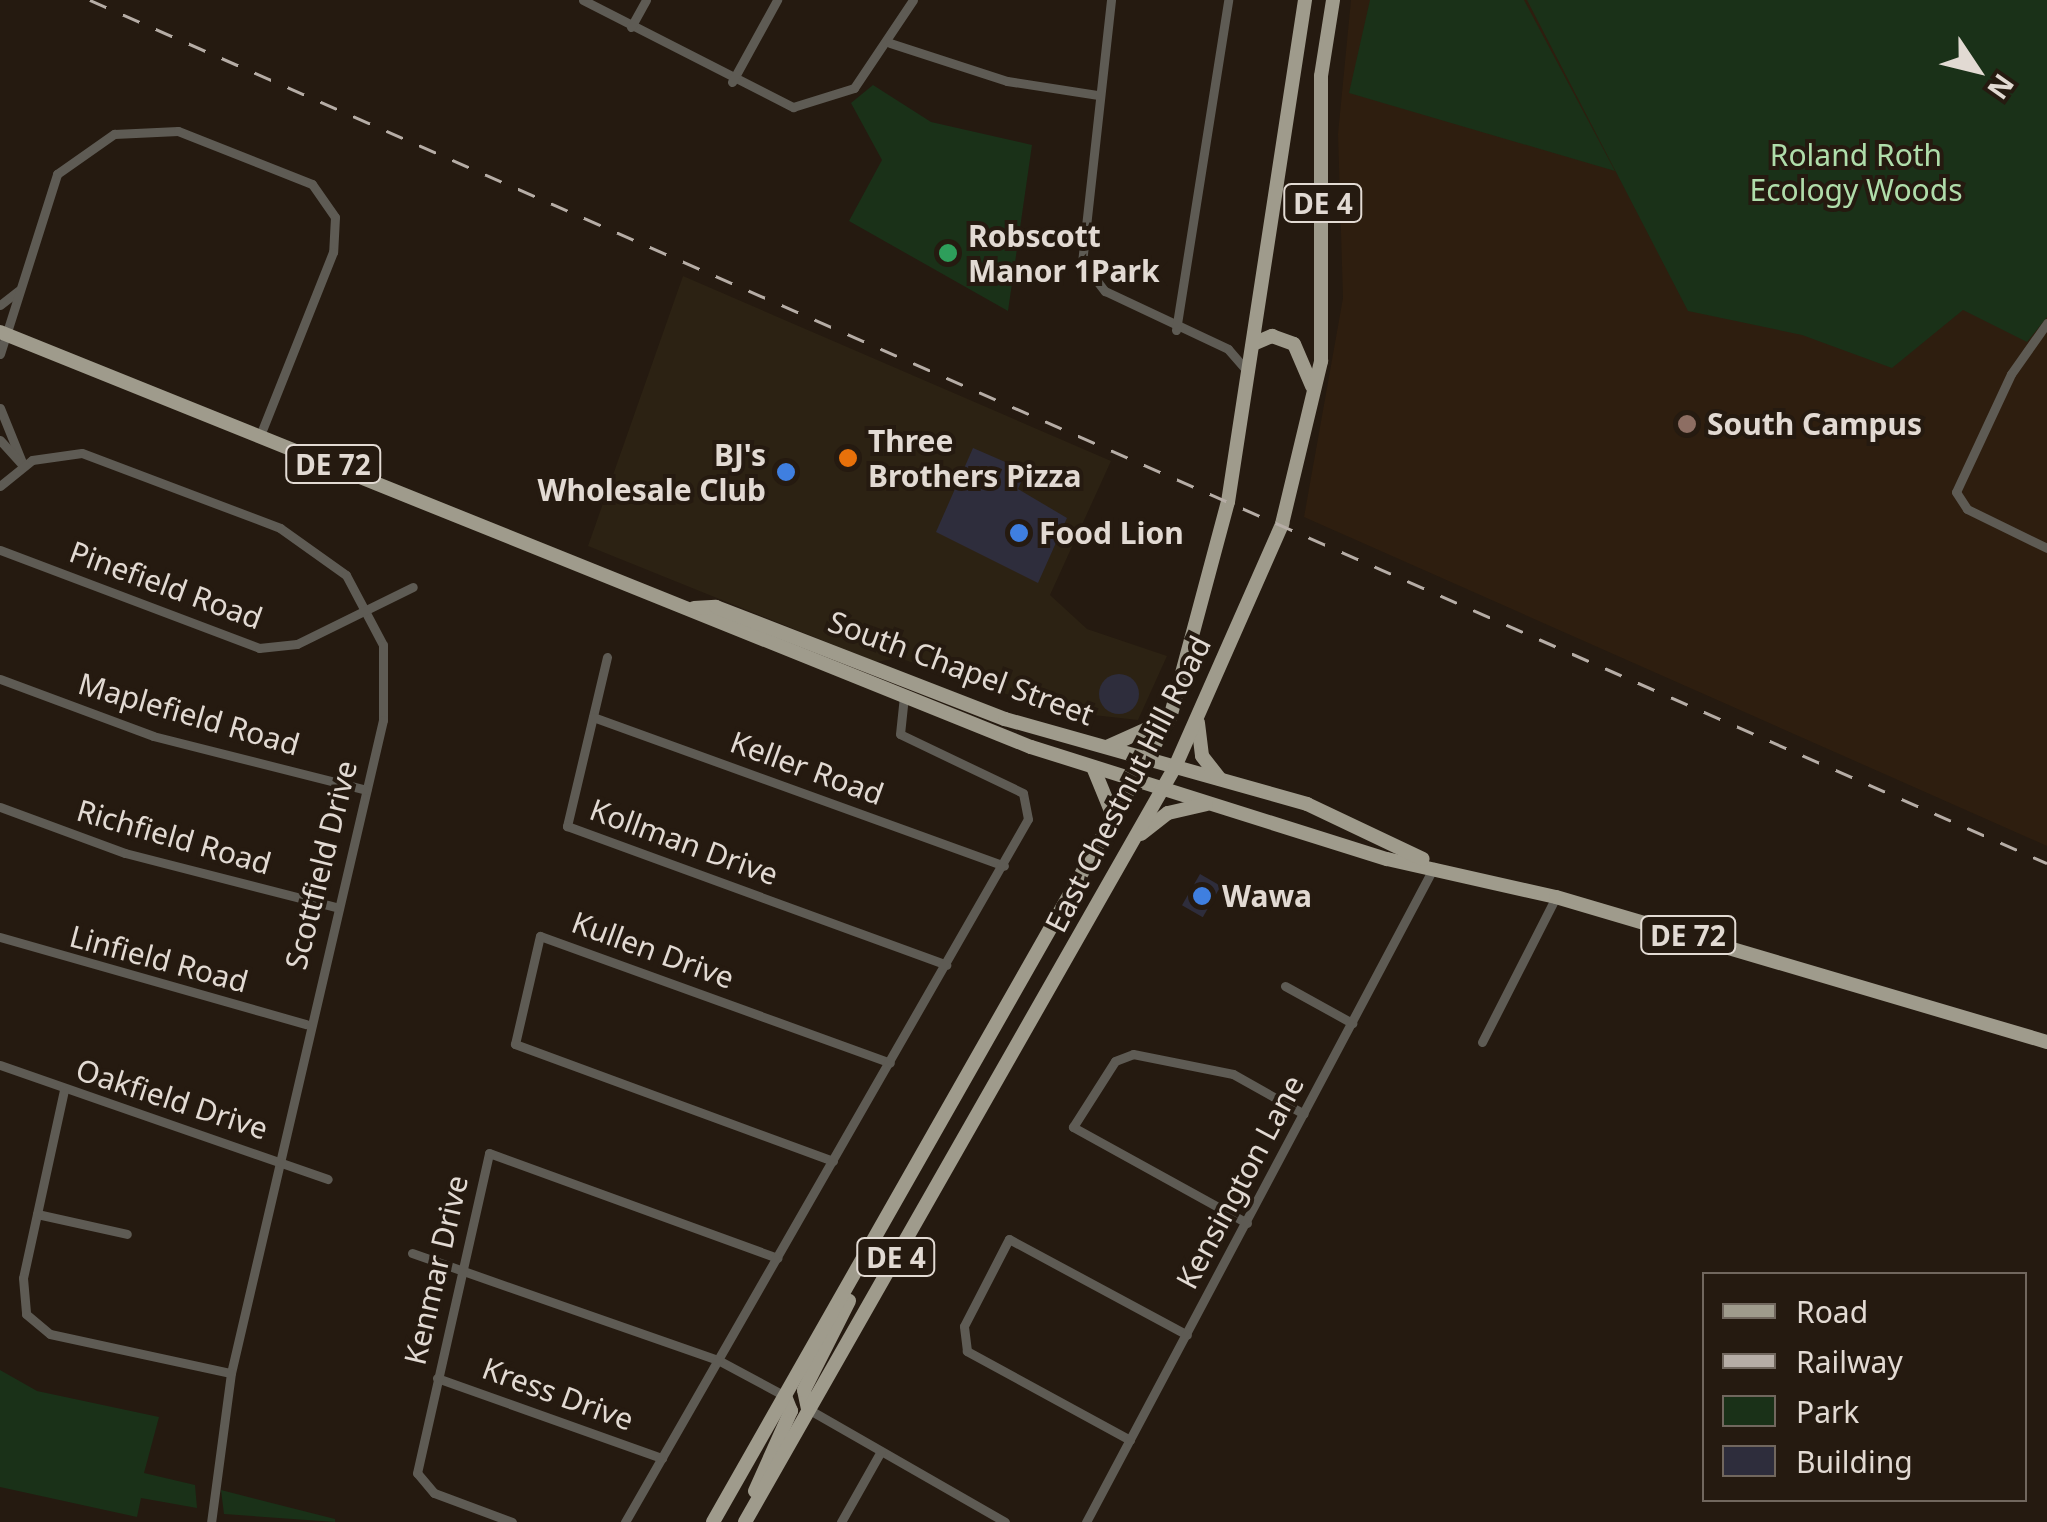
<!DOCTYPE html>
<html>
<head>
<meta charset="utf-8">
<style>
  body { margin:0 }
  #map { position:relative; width:2047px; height:1522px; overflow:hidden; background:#251a10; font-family:"Noto Sans",sans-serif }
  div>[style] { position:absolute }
  .commercial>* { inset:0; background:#2c2213 }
  .built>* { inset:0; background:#2e1e0f }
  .green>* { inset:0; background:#1a3118 }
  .building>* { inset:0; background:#2e2d3c; transform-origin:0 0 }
  .round { border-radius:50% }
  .street>* { height:9px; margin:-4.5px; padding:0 4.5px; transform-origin:4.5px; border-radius:4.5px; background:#5e5b54 }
  .primary>* { height:14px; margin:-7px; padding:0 7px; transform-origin:7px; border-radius:7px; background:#9f9b8c }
  .rail>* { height:2.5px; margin-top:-1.25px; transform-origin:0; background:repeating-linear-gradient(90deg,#b6ada6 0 18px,transparent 0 36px) }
  .dots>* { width:28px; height:28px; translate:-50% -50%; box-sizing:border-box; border:5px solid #251a10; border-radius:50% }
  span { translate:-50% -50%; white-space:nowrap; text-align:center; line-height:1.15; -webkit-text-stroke:8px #251a10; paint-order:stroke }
  .shield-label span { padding:2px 8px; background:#251a10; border:2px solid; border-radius:8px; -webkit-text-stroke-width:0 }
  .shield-label { font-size:28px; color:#e2dad3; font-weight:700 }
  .park-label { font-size:30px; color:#afddaa }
  .poi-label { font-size:30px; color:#e2dad3; font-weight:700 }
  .left { translate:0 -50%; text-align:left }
  .right { translate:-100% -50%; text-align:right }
  .street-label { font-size:30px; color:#e2dad3 }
  .legend { position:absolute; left:1702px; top:1272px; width:325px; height:230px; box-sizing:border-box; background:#251a10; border:2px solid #71675e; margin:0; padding:12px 18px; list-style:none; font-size:30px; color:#e2dad3 }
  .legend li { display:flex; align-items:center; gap:20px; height:50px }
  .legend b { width:50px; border:2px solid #71675e }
  .north { position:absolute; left:1927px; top:20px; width:100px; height:100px; -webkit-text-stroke:8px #251a10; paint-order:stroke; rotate:125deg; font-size:28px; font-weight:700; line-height:40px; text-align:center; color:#e2dad3 }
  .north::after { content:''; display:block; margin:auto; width:35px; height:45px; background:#e2dad3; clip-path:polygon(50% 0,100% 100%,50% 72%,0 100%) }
</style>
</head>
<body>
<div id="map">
  <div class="commercial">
    <div style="clip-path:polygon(683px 276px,1111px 461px,1050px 595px,1087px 629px,1167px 656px,1138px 720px,1057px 711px,899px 658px,876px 662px,588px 546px)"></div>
  </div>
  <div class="built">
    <div style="clip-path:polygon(1351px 0,2047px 0,2047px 846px,1304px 517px,1343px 298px,1338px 134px)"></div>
  </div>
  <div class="green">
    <div style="clip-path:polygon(1370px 0,1524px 0,1615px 171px,1349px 93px)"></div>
    <div style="clip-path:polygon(1527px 0,2047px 0,2047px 317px,2027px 342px,1963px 310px,1892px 368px,1802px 335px,1688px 311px)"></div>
    <div style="clip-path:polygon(873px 85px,931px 122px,1032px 145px,1008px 311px,849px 221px,882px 160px,851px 103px)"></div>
    <div style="clip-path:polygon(0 1370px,37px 1391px,159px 1417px,144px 1473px,195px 1485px,197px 1508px,141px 1498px,137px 1517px,0 1487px)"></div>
    <div style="clip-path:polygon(221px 1490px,335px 1519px,335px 1522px,224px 1514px)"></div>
  </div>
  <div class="building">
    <div style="clip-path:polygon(973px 448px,1026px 471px,1018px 489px,1067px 518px,1038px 583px,936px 532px)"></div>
    <div class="round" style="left:1099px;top:674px;width:40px;height:40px"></div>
    <div style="left:1200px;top:874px;width:24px;height:36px;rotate:30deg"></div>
  </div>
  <div class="street">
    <div style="left:583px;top:0;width:236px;rotate:27deg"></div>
    <div style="left:793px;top:107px;width:64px;rotate:-17.3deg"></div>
    <div style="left:854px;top:88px;width:106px;rotate:-56.2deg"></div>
    <div style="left:1111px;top:0;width:263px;rotate:96.3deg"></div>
    <div style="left:1082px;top:261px;width:38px;rotate:53deg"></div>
    <div style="left:1105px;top:291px;width:136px;rotate:25.2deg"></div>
    <div style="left:1228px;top:349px;width:29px;rotate:49deg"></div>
    <div style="left:631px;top:27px;width:31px;rotate:-61deg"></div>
    <div style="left:890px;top:43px;width:123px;rotate:18deg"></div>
    <div style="left:1007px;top:81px;width:91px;rotate:8.8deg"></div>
    <div style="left:732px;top:82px;width:94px;rotate:-61.2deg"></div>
    <div style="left:0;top:305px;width:24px;rotate:-38deg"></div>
    <div style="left:2047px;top:323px;width:62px;rotate:125.2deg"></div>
    <div style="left:2011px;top:374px;width:130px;rotate:115deg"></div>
    <div style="left:1956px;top:492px;width:20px;rotate:57deg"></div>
    <div style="left:1967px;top:509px;width:89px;rotate:26deg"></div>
    <div style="left:1176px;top:330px;width:334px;rotate:-81deg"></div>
    <div style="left:0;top:354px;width:189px;rotate:-72.4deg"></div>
    <div style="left:57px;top:174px;width:70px;rotate:-35.1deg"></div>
    <div style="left:114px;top:134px;width:64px;rotate:-2.7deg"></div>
    <div style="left:178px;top:131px;width:144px;rotate:21.6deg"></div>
    <div style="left:312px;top:184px;width:40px;rotate:55.1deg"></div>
    <div style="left:335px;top:217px;width:35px;rotate:93deg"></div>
    <div style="left:333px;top:252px;width:197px;rotate:111.7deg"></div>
    <div style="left:0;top:408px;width:61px;rotate:68deg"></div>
    <div style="left:0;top:440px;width:31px;rotate:48deg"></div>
    <div style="left:0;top:486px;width:41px;rotate:-39.1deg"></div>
    <div style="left:32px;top:460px;width:50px;rotate:-8deg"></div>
    <div style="left:82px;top:453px;width:212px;rotate:20.7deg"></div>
    <div style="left:280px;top:528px;width:81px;rotate:35.5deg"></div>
    <div style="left:346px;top:575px;width:79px;rotate:62.1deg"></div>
    <div style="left:383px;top:645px;width:75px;rotate:90deg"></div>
    <div style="left:383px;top:720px;width:670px;rotate:103.1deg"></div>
    <div style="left:231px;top:1373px;width:150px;rotate:97.6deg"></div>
    <div style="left:0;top:550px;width:277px;rotate:20.7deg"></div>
    <div style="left:259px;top:648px;width:38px;rotate:-6deg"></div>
    <div style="left:297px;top:644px;width:129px;rotate:-26.2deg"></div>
    <div style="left:607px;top:657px;width:174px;rotate:103.3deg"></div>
    <div style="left:567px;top:826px;width:404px;rotate:20.1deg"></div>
    <div style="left:0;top:679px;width:163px;rotate:20.4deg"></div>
    <div style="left:153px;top:736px;width:220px;rotate:14.2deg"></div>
    <div style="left:593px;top:717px;width:437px;rotate:19.9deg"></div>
    <div style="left:0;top:807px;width:133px;rotate:20.2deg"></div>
    <div style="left:125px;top:853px;width:218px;rotate:14.4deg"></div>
    <div style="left:0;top:937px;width:318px;rotate:15.9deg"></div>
    <div style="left:1285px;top:986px;width:77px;rotate:28.9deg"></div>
    <div style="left:1482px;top:1042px;width:163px;rotate:-63deg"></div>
    <div style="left:0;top:1065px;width:347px;rotate:19.2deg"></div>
    <div style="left:64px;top:1090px;width:192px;rotate:102.3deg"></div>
    <div style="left:23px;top:1278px;width:36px;rotate:85deg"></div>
    <div style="left:26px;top:1314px;width:31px;rotate:40deg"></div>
    <div style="left:50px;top:1334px;width:185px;rotate:12.2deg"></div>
    <div style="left:833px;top:1161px;width:339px;rotate:-159.8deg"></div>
    <div style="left:515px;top:1044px;width:111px;rotate:-77deg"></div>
    <div style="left:540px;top:936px;width:372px;rotate:19.9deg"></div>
    <div style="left:37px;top:1214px;width:92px;rotate:12.5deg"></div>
    <div style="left:1247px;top:1223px;width:199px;rotate:-151.1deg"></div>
    <div style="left:1073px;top:1127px;width:78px;rotate:-57.5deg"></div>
    <div style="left:1115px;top:1061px;width:19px;rotate:-21deg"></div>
    <div style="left:1133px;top:1054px;width:102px;rotate:11.3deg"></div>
    <div style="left:1233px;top:1074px;width:81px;rotate:29.4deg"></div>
    <div style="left:412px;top:1253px;width:324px;rotate:19.3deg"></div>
    <div style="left:718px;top:1360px;width:76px;rotate:28.2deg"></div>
    <div style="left:437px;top:1378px;width:239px;rotate:19.6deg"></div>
    <div style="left:808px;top:1409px;width:227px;rotate:29.8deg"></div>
    <div style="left:1130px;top:1440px;width:186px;rotate:-151.4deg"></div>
    <div style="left:967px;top:1351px;width:25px;rotate:-97deg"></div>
    <div style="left:964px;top:1326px;width:98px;rotate:-62.7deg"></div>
    <div style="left:1009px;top:1239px;width:202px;rotate:28.3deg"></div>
    <div style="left:512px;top:1522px;width:83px;rotate:-159.6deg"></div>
    <div style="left:434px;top:1493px;width:26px;rotate:-130deg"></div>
    <div style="left:417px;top:1473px;width:328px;rotate:-77.3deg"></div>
    <div style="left:489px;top:1153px;width:307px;rotate:20deg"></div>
    <div style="left:625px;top:1522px;width:810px;rotate:-60.18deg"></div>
    <div style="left:1028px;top:819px;width:26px;rotate:-101deg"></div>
    <div style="left:1023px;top:793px;width:136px;rotate:-154.4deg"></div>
    <div style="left:900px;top:734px;width:39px;rotate:-84deg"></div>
    <div style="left:841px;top:1522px;width:81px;rotate:-60.6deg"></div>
    <div style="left:1086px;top:1522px;width:742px;rotate:-62.02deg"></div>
  </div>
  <div class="primary">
    <div style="left:0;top:332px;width:1111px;rotate:21.93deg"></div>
    <div style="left:1031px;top:747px;width:373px;rotate:17.5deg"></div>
    <div style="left:1387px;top:859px;width:173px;rotate:12.7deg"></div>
    <div style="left:1556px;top:897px;width:512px;rotate:16.45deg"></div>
    <div style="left:1253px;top:344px;width:21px;rotate:-23deg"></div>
    <div style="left:1272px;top:336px;width:23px;rotate:20deg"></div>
    <div style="left:1294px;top:344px;width:46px;rotate:66.8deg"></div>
    <div style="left:694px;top:608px;width:22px;rotate:-3deg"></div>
    <div style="left:716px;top:607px;width:310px;rotate:21.2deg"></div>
    <div style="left:1005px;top:719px;width:314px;rotate:15.7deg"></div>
    <div style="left:1307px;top:804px;width:128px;rotate:25.4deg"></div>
    <div style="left:1198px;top:723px;width:33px;rotate:83deg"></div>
    <div style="left:1202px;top:756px;width:29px;rotate:52deg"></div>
    <div style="left:1107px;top:747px;width:68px;rotate:-24.3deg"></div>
    <div style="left:1093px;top:767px;width:58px;rotate:67.8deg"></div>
    <div style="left:1141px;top:834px;width:34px;rotate:-38deg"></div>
    <div style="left:1168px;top:813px;width:39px;rotate:-13deg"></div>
    <div style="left:808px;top:1409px;width:19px;rotate:-102deg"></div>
    <div style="left:804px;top:1390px;width:100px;rotate:-63.2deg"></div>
    <div style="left:755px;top:1491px;width:88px;rotate:-65.8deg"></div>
    <div style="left:791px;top:1411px;width:16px;rotate:-112deg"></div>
    <div style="left:713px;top:1522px;width:925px;rotate:-60.39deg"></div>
    <div style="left:1170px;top:718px;width:224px;rotate:-75deg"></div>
    <div style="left:1228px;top:502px;width:508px;rotate:-81.28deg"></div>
    <div style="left:745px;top:1522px;width:869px;rotate:-60.34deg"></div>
    <div style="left:1175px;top:767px;width:266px;rotate:-66.2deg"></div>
    <div style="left:1282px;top:524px;width:168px;rotate:-76.5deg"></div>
    <div style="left:1321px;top:361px;width:285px;rotate:-90deg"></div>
    <div style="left:1321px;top:76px;width:77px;rotate:-81deg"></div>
  </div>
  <div class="rail">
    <div style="left:90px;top:0;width:2139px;rotate:23.8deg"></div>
  </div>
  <div class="dots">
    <div style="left:948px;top:253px;background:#2e9e5b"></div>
    <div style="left:1687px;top:424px;background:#8d6e63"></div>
    <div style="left:848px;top:458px;background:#e8710a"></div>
    <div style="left:786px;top:472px;background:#3f7fe0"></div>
    <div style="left:1019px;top:533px;background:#3f7fe0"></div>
    <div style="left:1202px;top:896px;background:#3f7fe0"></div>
  </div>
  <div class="shield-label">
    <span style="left:1323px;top:203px">DE 4</span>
    <span style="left:333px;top:464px">DE 72</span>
    <span style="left:1688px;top:935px">DE 72</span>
    <span style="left:896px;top:1257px">DE 4</span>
  </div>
  <div class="park-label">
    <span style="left:1856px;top:172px">Roland Roth<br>Ecology Woods</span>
  </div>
  <div class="poi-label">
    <span class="left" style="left:968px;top:253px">Robscott<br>Manor 1Park</span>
    <span class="left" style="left:1707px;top:424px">South Campus</span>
    <span class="left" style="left:868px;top:458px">Three<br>Brothers Pizza</span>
    <span class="right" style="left:766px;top:472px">BJ's<br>Wholesale Club</span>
    <span class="left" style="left:1039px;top:533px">Food Lion</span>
    <span class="left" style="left:1222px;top:896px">Wawa</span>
  </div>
  <div class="street-label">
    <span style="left:166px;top:585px;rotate:20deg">Pinefield Road</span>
    <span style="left:961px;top:668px;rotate:20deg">South Chapel Street</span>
    <span style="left:189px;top:714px;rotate:16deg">Maplefield Road</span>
    <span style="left:807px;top:768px;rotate:20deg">Keller Road</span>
    <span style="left:1128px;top:784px;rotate:-63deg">East Chestnut Hill Road</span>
    <span style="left:174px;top:837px;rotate:16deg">Richfield Road</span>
    <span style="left:684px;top:842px;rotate:20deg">Kollman Drive</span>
    <span style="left:321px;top:865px;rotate:-76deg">Scottfield Drive</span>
    <span style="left:653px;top:950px;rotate:20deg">Kullen Drive</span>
    <span style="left:159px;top:959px;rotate:15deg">Linfield Road</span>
    <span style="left:172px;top:1099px;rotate:18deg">Oakfield Drive</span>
    <span style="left:1240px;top:1182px;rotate:-62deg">Kensington Lane</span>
    <span style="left:436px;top:1270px;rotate:-77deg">Kenmar Drive</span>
    <span style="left:558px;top:1394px;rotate:20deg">Kress Drive</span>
  </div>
  <ul class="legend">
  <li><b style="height:12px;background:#9f9b8c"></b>Road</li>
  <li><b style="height:12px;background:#b6ada6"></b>Railway</li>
  <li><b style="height:28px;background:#1a3118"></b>Park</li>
  <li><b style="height:28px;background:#2e2d3c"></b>Building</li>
  </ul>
  <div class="north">N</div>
</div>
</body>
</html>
